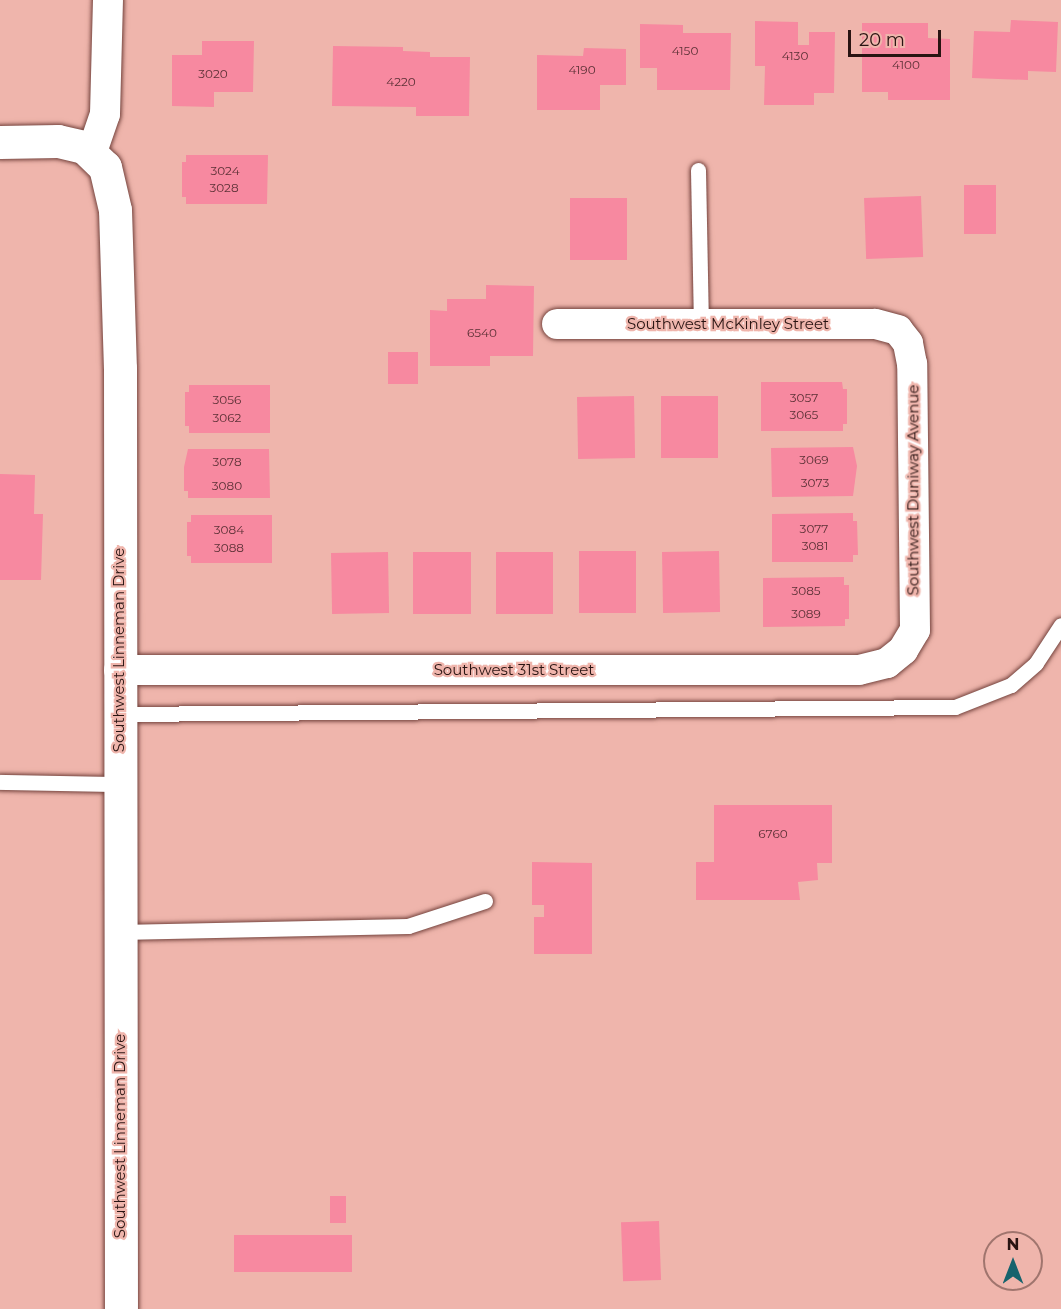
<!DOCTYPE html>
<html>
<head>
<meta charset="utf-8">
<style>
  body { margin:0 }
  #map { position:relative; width:1061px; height:1309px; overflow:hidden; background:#efb5ac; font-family:Montserrat,sans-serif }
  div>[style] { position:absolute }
  .building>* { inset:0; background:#f789a0; transform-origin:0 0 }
  .roads { filter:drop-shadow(0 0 2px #74433d) drop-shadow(0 0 2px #74433d) }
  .service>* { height:15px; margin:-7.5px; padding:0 7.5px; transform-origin:7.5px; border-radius:7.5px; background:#fff }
  .minor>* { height:30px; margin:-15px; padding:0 15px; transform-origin:15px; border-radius:15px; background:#fff }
  .tertiary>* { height:33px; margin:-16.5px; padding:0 16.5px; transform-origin:16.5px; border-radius:16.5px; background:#fff }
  span { translate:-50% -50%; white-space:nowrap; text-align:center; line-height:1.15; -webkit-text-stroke:4.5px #efb5ac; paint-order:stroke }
  .number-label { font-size:12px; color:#5c3136 }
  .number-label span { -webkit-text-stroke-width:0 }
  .street-label { font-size:15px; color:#291412 }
  .north { position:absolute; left:983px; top:1231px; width:60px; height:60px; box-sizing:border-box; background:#efb5ac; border:2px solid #a0756e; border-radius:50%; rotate:0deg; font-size:16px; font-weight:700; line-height:24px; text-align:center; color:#291412 }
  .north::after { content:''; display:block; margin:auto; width:21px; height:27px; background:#16636d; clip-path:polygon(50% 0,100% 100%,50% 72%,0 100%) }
  .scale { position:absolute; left:848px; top:30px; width:93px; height:27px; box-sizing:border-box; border:3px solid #291412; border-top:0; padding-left:8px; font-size:18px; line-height:21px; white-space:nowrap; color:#291412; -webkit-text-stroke:4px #efb5ac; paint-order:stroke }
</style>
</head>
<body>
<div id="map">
  <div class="building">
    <div style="clip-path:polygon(1011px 20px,1058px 22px,1056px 72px,1028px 71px,1028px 80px,972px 78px,974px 31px,1010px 32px)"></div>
    <div style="clip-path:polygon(755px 21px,798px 22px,798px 45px,809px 45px,809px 32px,835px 32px,834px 93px,814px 93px,814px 105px,764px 105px,765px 66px,755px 66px)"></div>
    <div style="clip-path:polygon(862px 23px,928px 23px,928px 38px,950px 39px,950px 100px,888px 100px,888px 92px,862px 92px)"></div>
    <div style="clip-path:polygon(640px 24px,683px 25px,683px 33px,731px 33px,730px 90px,657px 90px,657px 68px,640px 68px)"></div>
    <div style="clip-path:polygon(202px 41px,254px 41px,253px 92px,214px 92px,214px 107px,172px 106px,172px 55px,202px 55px)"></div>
    <div style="clip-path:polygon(333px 46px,403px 47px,403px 51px,430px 52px,430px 57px,470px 57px,469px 116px,416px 116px,416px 107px,332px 106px)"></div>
    <div style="clip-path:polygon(584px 48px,626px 49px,626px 85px,600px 85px,600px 110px,537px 110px,537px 55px,583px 56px)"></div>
    <div style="clip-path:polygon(186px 155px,268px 155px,267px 204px,186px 204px,186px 197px,182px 197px,182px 162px,186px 162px)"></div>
    <div style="left:964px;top:185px;width:32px;height:49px"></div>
    <div style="left:921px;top:196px;width:61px;height:57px;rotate:88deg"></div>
    <div style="left:570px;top:198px;width:57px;height:62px"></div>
    <div style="clip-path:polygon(486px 285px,534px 286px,533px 356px,490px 356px,490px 366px,430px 366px,430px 310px,447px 311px,447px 299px,486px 299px)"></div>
    <div style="left:388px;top:352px;width:30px;height:32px"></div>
    <div style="clip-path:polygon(761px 382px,842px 382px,843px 389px,847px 389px,847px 424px,843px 424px,843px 431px,761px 431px)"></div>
    <div style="clip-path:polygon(189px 385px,270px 385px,270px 433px,189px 433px,189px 426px,185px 426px,185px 392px,189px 392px)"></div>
    <div style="left:634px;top:396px;width:62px;height:57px;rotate:89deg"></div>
    <div style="left:718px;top:396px;width:62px;height:57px;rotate:90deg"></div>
    <div style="clip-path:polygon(853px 447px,857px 466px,853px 496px,772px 497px,771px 448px)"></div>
    <div style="clip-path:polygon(188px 449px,269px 449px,270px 498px,188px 498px,188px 491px,184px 491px,184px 467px)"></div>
    <div style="clip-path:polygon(0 474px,35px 475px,34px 514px,43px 514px,41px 580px,0 580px)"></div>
    <div style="clip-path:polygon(853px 513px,853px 521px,857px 521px,858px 555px,853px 555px,853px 562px,772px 562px,772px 514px)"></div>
    <div style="clip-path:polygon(191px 515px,272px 515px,272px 563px,191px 563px,191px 556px,187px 556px,187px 522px,191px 522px)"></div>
    <div style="left:579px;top:551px;width:57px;height:62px"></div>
    <div style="left:719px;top:551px;width:61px;height:57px;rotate:89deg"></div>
    <div style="left:388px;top:552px;width:61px;height:57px;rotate:89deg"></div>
    <div style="left:413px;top:552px;width:58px;height:62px"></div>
    <div style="left:496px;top:552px;width:57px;height:62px"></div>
    <div style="clip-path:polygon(844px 577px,844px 585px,849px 585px,849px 619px,845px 619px,845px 626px,763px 627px,763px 578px)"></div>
    <div style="clip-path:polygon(714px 805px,832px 805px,832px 863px,817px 863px,818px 880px,798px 882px,800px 900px,696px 900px,696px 862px,714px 862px)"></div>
    <div style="clip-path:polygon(532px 862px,592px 863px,592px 954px,534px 954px,534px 917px,544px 917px,544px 905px,532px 905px)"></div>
    <div style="left:330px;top:1196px;width:16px;height:27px"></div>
    <div style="left:659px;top:1221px;width:59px;height:38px;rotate:88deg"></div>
    <div style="left:234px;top:1235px;width:118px;height:37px"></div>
  </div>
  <div class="roads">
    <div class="service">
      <div style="left:698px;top:170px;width:154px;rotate:88.9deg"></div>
      <div style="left:119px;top:714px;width:836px;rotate:-0.48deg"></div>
      <div style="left:955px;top:707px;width:60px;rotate:-21.4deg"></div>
      <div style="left:1011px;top:685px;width:33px;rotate:-41deg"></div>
      <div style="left:1036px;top:663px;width:45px;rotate:-56.7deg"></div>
      <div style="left:0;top:782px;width:119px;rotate:1deg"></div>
      <div style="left:119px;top:932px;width:289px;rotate:-1.2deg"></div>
      <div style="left:408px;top:926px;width:81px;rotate:-18deg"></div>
    </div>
    <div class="minor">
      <div style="left:92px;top:152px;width:40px;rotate:-71.1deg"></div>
      <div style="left:105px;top:114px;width:114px;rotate:-88.5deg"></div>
      <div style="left:119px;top:670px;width:740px"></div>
      <div style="left:859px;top:670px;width:29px;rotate:-14deg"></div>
      <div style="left:887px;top:663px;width:21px;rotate:-39deg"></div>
      <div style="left:903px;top:650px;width:23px;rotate:-59deg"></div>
      <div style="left:915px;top:630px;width:266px;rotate:-90.6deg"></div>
      <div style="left:912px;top:364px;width:21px;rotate:-101deg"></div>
      <div style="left:908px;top:343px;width:16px;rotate:-128deg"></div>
      <div style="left:898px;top:330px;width:24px;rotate:-165deg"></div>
      <div style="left:875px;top:324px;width:318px;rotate:180deg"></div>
    </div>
    <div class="tertiary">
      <div style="left:0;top:142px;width:58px;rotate:-1deg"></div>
      <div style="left:58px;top:141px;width:27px;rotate:13deg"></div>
      <div style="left:84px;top:147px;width:29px;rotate:44deg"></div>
      <div style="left:105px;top:167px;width:44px;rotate:76.9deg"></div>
      <div style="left:115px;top:210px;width:158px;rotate:88.2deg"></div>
      <div style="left:120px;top:368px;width:941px;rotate:89.94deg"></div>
    </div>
  </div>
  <div class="number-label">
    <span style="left:685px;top:51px">4150</span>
    <span style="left:795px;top:56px">4130</span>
    <span style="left:906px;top:65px">4100</span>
    <span style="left:582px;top:70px">4190</span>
    <span style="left:213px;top:74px">3020</span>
    <span style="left:401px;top:82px">4220</span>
    <span style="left:225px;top:171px">3024</span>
    <span style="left:224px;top:188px">3028</span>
    <span style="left:482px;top:333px">6540</span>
    <span style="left:804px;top:398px">3057</span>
    <span style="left:227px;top:400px">3056</span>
    <span style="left:804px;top:415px">3065</span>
    <span style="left:227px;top:418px">3062</span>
    <span style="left:814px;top:460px">3069</span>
    <span style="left:227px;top:462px">3078</span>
    <span style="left:815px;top:483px">3073</span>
    <span style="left:227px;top:486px">3080</span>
    <span style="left:814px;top:529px">3077</span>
    <span style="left:229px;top:530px">3084</span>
    <span style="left:815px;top:546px">3081</span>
    <span style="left:229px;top:548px">3088</span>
    <span style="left:806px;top:591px">3085</span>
    <span style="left:806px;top:614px">3089</span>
    <span style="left:773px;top:834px">6760</span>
  </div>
  <div class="street-label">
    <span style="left:728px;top:324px">Southwest McKinley Street</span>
    <span style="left:913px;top:490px;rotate:-90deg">Southwest Duniway Avenue</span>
    <span style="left:119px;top:650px;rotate:-90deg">Southwest Linneman Drive</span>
    <span style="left:514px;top:670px">Southwest 31st Street</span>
    <span style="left:120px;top:1136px;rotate:-90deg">Southwest Linneman Drive</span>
  </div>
  <div class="north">N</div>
  <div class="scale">20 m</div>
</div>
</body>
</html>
